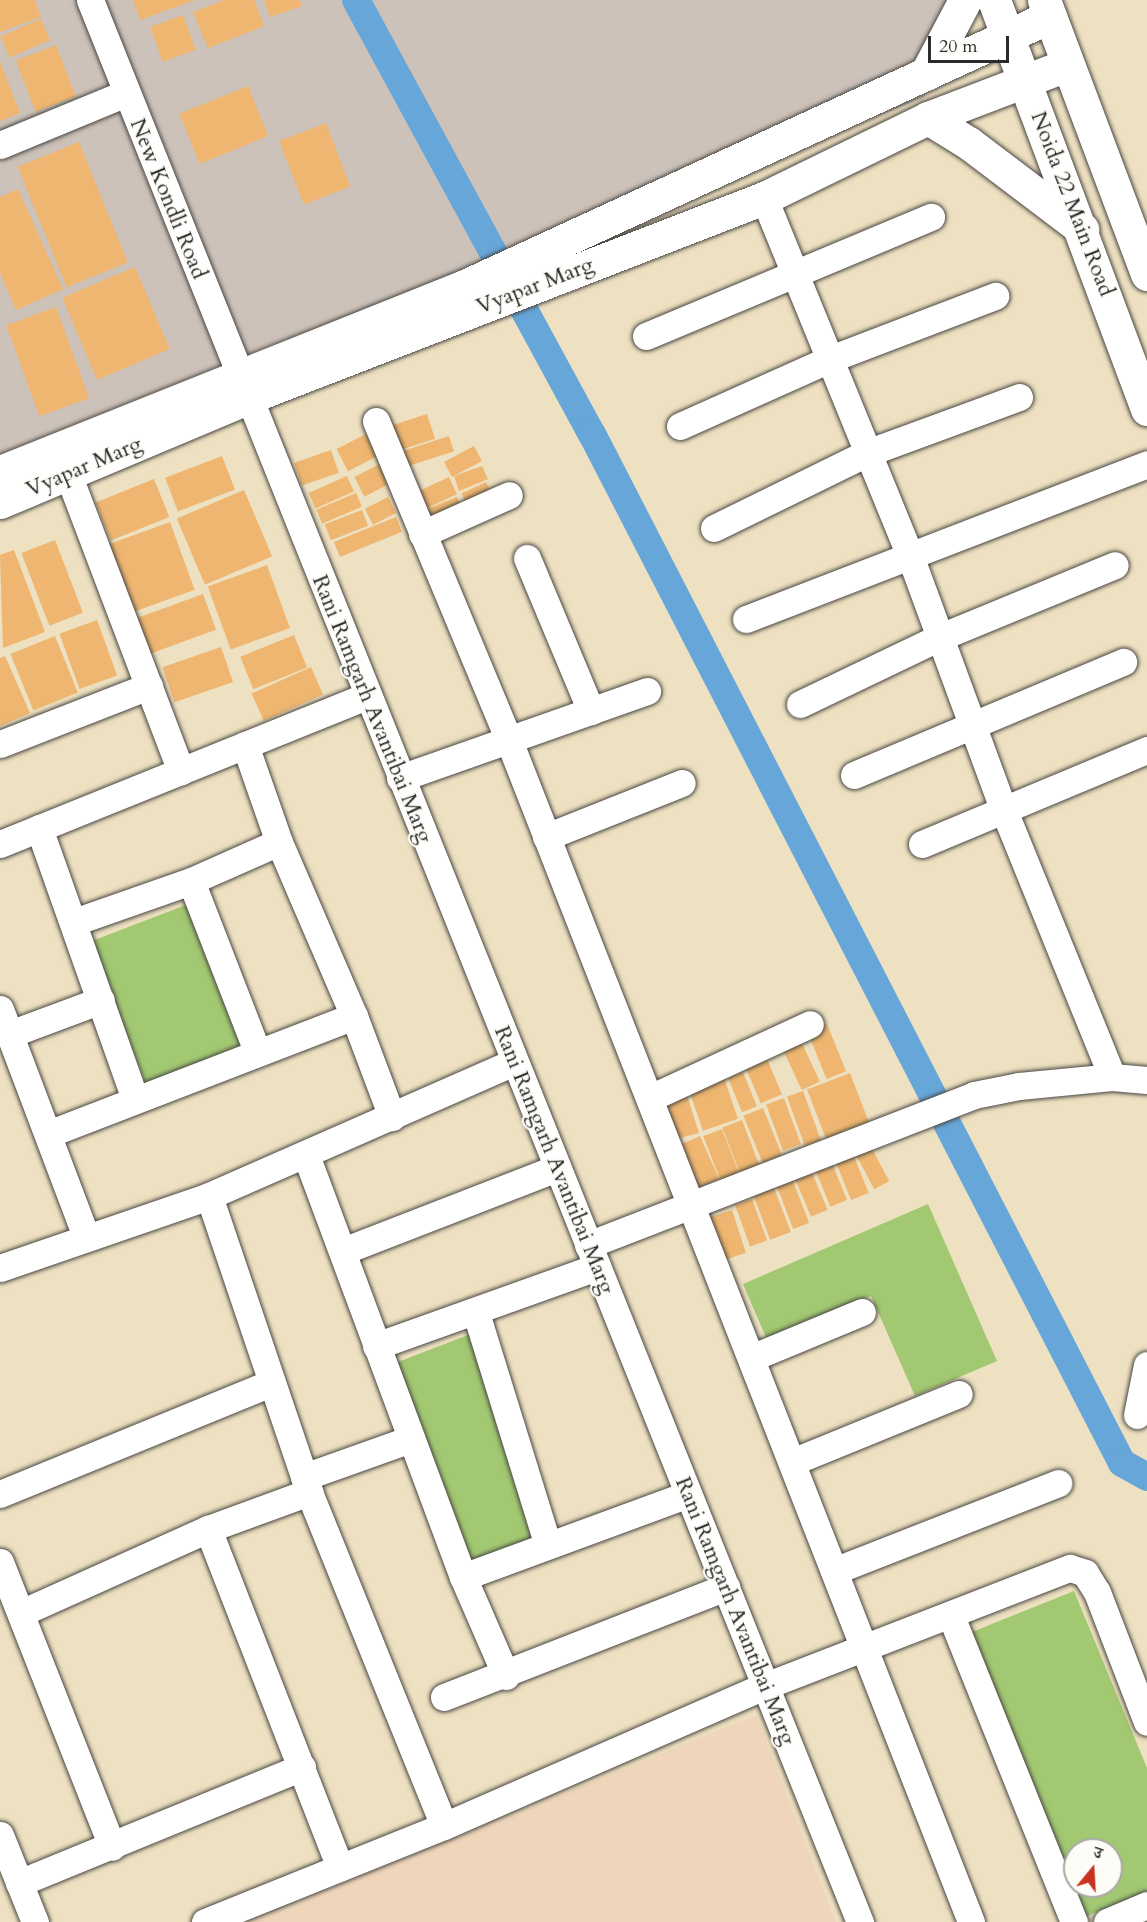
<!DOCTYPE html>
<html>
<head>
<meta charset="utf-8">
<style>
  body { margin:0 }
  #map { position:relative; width:1147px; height:1922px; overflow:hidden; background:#eee1c1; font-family:Cardo,"Noto Serif Devanagari",serif }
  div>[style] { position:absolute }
  .built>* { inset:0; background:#efd6bb }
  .industrial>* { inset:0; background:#cdc2b9 }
  .green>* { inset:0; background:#a2c872; transform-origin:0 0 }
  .canal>* { height:28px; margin:-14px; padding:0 14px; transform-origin:14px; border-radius:14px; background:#66a6d9 }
  .building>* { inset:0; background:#eeb670; transform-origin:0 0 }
  .roads { filter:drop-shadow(0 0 2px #484642) drop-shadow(0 0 2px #484642) }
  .street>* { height:27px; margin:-13.5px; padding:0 13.5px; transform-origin:13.5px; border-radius:13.5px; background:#fff }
  .secondary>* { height:33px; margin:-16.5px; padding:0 16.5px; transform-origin:16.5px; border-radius:16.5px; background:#fff }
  span { translate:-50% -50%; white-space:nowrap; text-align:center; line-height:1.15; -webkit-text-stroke:4.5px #fdfcf7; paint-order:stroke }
  .street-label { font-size:22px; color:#2b2b2b }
  .north { position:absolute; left:1063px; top:1838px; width:60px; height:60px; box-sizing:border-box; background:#fdfcf7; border:2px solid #a9a8a5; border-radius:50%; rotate:18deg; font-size:16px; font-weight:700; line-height:24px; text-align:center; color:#2b2b2b }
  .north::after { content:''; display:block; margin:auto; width:21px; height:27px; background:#c8321e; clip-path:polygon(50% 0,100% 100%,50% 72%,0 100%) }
  .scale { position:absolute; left:928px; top:36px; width:81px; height:27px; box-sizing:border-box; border:3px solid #2b2b2b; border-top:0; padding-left:8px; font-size:18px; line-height:21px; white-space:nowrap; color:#2b2b2b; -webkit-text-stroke:4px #fdfcf7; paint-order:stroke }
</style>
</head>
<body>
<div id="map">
  <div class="built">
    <div style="clip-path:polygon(756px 1715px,836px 1922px,249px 1922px)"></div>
  </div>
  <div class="industrial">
    <div style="clip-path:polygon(0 0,953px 0,950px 26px,924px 98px,271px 345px,0 454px)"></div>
  </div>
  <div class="green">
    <div style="left:191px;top:903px;width:168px;height:107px;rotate:69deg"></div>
    <div style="clip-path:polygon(928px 1204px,997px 1361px,915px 1396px,871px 1296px,767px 1340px,743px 1284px)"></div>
    <div style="left:476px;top:1332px;width:235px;height:93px;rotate:69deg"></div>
    <div style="clip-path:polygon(evenodd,1074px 1591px,1147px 1768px,1147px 1891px,1085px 1917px,967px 1634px,1074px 1591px,1075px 1850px,1111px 1850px,1111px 1886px,1075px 1886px,1075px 1850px)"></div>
  </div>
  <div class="canal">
    <div style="left:356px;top:0;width:494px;rotate:61.5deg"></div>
    <div style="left:592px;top:434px;width:1157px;rotate:62.75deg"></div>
    <div style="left:1122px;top:1463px;width:29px;rotate:29deg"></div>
  </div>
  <div class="building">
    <div style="clip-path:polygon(0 0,35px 0,41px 17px,0 32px)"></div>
    <div style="clip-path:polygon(133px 0,195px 0,140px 20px)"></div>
    <div style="clip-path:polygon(224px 0,254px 0,264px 26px,208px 48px,193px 12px)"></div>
    <div style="clip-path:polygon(264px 0,300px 0,302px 6px,270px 17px)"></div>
    <div style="left:183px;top:15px;width:37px;height:35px;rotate:70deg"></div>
    <div style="left:41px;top:19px;width:23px;height:44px;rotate:67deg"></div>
    <div style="left:56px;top:45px;width:55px;height:43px;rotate:69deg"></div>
    <div style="clip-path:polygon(0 61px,20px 113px,0 121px)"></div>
    <div style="left:248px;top:86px;width:54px;height:74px;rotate:68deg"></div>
    <div style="left:326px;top:123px;width:68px;height:50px;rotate:69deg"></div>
    <div style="left:79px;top:142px;width:130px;height:66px;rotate:68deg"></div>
    <div style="clip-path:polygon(18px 189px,63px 289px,16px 310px,0 273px,0 197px)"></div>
    <div style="left:135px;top:267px;width:89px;height:79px;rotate:67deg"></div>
    <div style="left:56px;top:307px;width:97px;height:53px;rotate:70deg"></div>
    <div style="left:427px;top:414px;width:26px;height:43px;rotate:72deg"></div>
    <div style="left:366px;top:434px;width:25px;height:33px;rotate:63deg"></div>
    <div style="left:449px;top:436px;width:16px;height:51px;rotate:72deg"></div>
    <div style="left:474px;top:446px;width:17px;height:34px;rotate:62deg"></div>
    <div style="left:331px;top:450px;width:24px;height:39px;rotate:71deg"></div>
    <div style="left:222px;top:456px;width:36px;height:61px;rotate:69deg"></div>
    <div style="left:382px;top:463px;width:22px;height:31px;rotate:63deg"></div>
    <div style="clip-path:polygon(482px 466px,488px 479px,459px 491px,454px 476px)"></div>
    <div style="left:347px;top:476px;width:17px;height:42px;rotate:66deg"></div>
    <div style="left:449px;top:477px;width:19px;height:40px;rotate:65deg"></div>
    <div style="left:154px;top:479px;width:41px;height:63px;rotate:68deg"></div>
    <div style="left:486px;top:482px;width:17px;height:27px;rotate:65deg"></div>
    <div style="left:244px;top:490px;width:72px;height:73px;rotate:67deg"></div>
    <div style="left:356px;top:493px;width:15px;height:43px;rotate:67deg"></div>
    <div style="left:388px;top:497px;width:18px;height:26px;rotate:63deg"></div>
    <div style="left:457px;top:497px;width:18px;height:40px;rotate:68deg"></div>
    <div style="left:362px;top:510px;width:17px;height:40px;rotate:69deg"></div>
    <div style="left:396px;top:517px;width:16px;height:67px;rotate:68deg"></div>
    <div style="left:170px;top:522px;width:72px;height:68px;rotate:70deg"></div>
    <div style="left:55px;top:540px;width:78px;height:36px;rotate:69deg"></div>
    <div style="clip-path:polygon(14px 550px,45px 632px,3px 648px,0 555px)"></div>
    <div style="left:267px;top:565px;width:67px;height:63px;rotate:70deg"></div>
    <div style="left:203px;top:594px;width:38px;height:74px;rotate:70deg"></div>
    <div style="left:97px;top:620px;width:59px;height:40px;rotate:70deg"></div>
    <div style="left:294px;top:635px;width:35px;height:58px;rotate:68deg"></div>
    <div style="left:55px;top:636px;width:61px;height:48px;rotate:68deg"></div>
    <div style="left:221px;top:647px;width:37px;height:62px;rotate:71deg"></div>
    <div style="clip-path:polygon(5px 656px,30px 713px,0 726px,0 658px)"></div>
    <div style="left:311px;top:667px;width:30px;height:65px;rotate:66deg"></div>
    <div style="left:827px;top:1024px;width:51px;height:21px;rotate:68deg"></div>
    <div style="left:800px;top:1039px;width:47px;height:20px;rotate:65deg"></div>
    <div style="left:764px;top:1052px;width:46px;height:23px;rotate:67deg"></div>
    <div style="left:743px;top:1072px;width:37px;height:16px;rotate:68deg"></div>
    <div style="left:850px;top:1073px;width:56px;height:46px;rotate:69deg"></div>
    <div style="left:724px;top:1078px;width:43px;height:37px;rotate:71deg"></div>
    <div style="left:803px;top:1091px;width:52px;height:17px;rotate:70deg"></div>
    <div style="clip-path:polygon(686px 1092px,699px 1133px,676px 1139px,666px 1106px,677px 1102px,675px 1095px)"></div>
    <div style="left:784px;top:1098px;width:49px;height:19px;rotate:70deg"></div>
    <div style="left:763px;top:1108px;width:51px;height:21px;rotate:68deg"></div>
    <div style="left:742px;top:1120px;width:50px;height:21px;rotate:69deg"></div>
    <div style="left:722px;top:1129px;width:48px;height:20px;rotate:69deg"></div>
    <div style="left:700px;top:1136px;width:47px;height:23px;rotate:66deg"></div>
    <div style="left:870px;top:1145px;width:41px;height:17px;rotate:62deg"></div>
    <div style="left:853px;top:1154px;width:42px;height:19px;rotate:68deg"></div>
    <div style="left:832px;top:1163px;width:40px;height:18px;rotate:68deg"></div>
    <div style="left:812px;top:1173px;width:40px;height:18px;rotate:67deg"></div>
    <div style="left:793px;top:1181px;width:45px;height:17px;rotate:69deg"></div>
    <div style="left:774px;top:1188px;width:47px;height:22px;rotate:69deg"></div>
    <div style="left:752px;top:1199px;width:44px;height:18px;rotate:70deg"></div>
    <div style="left:732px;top:1210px;width:45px;height:27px;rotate:72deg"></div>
  </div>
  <div class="roads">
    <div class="street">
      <div style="left:90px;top:0;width:2071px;rotate:68.17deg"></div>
      <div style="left:0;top:145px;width:136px;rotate:-22.4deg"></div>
      <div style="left:764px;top:198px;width:383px;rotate:67.8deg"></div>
      <div style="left:909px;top:553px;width:272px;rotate:69.8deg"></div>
      <div style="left:1003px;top:808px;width:290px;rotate:67.9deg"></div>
      <div style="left:646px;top:336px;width:309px;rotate:-22.7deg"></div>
      <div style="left:376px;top:421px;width:343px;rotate:67.4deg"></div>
      <div style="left:508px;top:738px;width:1271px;rotate:68.64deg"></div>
      <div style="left:680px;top:426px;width:164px;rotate:-24.1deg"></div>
      <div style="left:830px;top:359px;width:177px;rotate:-20.9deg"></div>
      <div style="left:68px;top:474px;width:318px;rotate:69.2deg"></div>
      <div style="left:714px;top:528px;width:170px;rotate:-26.1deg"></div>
      <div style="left:867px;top:453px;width:162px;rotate:-20.2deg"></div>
      <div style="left:422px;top:534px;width:95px;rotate:-24.1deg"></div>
      <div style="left:527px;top:558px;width:166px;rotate:67.3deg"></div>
      <div style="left:746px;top:619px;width:430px;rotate:-21.1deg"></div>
      <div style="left:800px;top:704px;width:153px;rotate:-25.6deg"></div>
      <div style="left:938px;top:638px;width:191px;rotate:-22.4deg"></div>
      <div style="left:0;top:744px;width:160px;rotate:-21.3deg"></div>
      <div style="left:245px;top:745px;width:103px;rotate:70.7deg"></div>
      <div style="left:279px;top:842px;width:189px;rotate:66.7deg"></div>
      <div style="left:354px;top:1016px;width:108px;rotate:69.4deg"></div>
      <div style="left:854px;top:775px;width:292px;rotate:-22.8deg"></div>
      <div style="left:400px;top:778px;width:262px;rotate:-19.4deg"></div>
      <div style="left:39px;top:828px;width:285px;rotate:70.5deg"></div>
      <div style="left:546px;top:837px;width:146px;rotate:-21.7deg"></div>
      <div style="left:0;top:844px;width:396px;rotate:-22deg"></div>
      <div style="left:922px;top:844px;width:244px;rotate:-22.7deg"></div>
      <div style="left:191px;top:881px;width:182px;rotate:68.8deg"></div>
      <div style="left:74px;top:922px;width:124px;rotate:-19.3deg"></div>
      <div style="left:191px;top:881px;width:96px;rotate:-23.9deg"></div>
      <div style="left:0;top:1009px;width:243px;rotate:69.3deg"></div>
      <div style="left:10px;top:1034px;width:97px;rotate:-20.5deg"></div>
      <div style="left:650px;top:1098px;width:176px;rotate:-24.8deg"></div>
      <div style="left:48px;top:1134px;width:328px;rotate:-21.1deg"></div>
      <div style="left:306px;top:1155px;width:450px;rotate:69.6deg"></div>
      <div style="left:463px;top:1577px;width:108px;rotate:66.5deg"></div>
      <div style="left:209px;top:1196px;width:312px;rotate:71.3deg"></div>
      <div style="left:309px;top:1492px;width:360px;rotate:68deg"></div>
      <div style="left:588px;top:1245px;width:414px;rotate:-21.2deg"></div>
      <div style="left:974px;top:1095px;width:46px;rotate:-11.3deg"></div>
      <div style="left:1019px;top:1086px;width:93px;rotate:-5.5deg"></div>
      <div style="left:1112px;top:1077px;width:35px;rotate:5deg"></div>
      <div style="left:343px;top:1251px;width:230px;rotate:-21.2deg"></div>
      <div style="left:0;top:1268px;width:221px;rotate:-19deg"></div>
      <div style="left:209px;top:1196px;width:333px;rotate:-23.7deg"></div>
      <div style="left:476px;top:1313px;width:243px;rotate:72.8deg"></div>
      <div style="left:376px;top:1346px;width:235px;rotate:-19.7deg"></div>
      <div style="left:751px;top:1358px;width:120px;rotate:-22.5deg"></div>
      <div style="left:1137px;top:1415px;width:51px;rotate:-78.7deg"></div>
      <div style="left:792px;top:1462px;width:180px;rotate:-22.2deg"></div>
      <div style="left:304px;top:1477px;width:114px;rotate:-19.6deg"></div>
      <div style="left:0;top:1494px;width:293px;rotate:-22.3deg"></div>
      <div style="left:208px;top:1529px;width:363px;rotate:68.7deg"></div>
      <div style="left:0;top:1562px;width:306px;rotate:68.5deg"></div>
      <div style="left:834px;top:1571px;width:241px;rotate:-21.4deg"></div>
      <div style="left:463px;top:1577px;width:240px;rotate:-20.2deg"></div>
      <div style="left:21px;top:1613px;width:205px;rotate:-24.2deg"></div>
      <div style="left:208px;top:1529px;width:108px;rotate:-20.1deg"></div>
      <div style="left:951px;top:1616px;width:330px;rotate:68.1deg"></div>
      <div style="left:444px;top:1697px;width:303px;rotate:-21.3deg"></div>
      <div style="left:0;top:1835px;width:94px;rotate:68.1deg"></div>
      <div style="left:19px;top:1883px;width:306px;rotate:-22.3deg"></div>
      <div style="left:205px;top:1922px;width:258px;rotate:-21.9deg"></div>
      <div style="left:444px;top:1826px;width:350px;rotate:-23.6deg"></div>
      <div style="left:765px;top:1686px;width:327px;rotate:-21.2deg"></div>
      <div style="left:1070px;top:1568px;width:16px;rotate:18deg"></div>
      <div style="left:1085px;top:1573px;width:22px;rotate:58deg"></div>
      <div style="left:1097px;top:1592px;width:139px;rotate:69deg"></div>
      <div style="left:1107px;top:1922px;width:43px;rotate:-23deg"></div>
    </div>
    <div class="secondary">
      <div style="left:994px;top:0;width:437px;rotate:69.5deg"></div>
      <div style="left:1044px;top:0;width:293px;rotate:69.4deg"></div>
      <div style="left:926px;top:74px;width:84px;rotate:-62.2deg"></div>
      <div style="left:928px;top:118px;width:49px;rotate:31.8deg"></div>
      <div style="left:970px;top:144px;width:141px;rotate:37.2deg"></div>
      <div style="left:0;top:472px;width:503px;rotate:-21.82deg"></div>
      <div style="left:467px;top:285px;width:641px;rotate:-24.73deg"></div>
      <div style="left:0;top:502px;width:268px;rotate:-22.8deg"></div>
      <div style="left:247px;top:398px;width:554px;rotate:-21.15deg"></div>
      <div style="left:764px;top:198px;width:182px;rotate:-26deg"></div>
      <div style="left:928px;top:118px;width:149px;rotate:-20.9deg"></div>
    </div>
  </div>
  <div class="street-label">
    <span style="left:168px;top:199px;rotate:68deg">New Kondli Road</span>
    <span style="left:1072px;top:204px;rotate:69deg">Noida 22 Main Road</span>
    <span style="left:535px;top:286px;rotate:-21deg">Vyapar Marg</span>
    <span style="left:84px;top:467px;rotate:-23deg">Vyapar Marg</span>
    <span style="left:372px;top:709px;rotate:68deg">Rani Ramgarh Avantibai Marg</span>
    <span style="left:554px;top:1160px;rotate:68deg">Rani Ramgarh Avantibai Marg</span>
    <span style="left:735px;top:1611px;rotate:68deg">Rani Ramgarh Avantibai Marg</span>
  </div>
  <div class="north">उ</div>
  <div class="scale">20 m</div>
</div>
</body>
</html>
